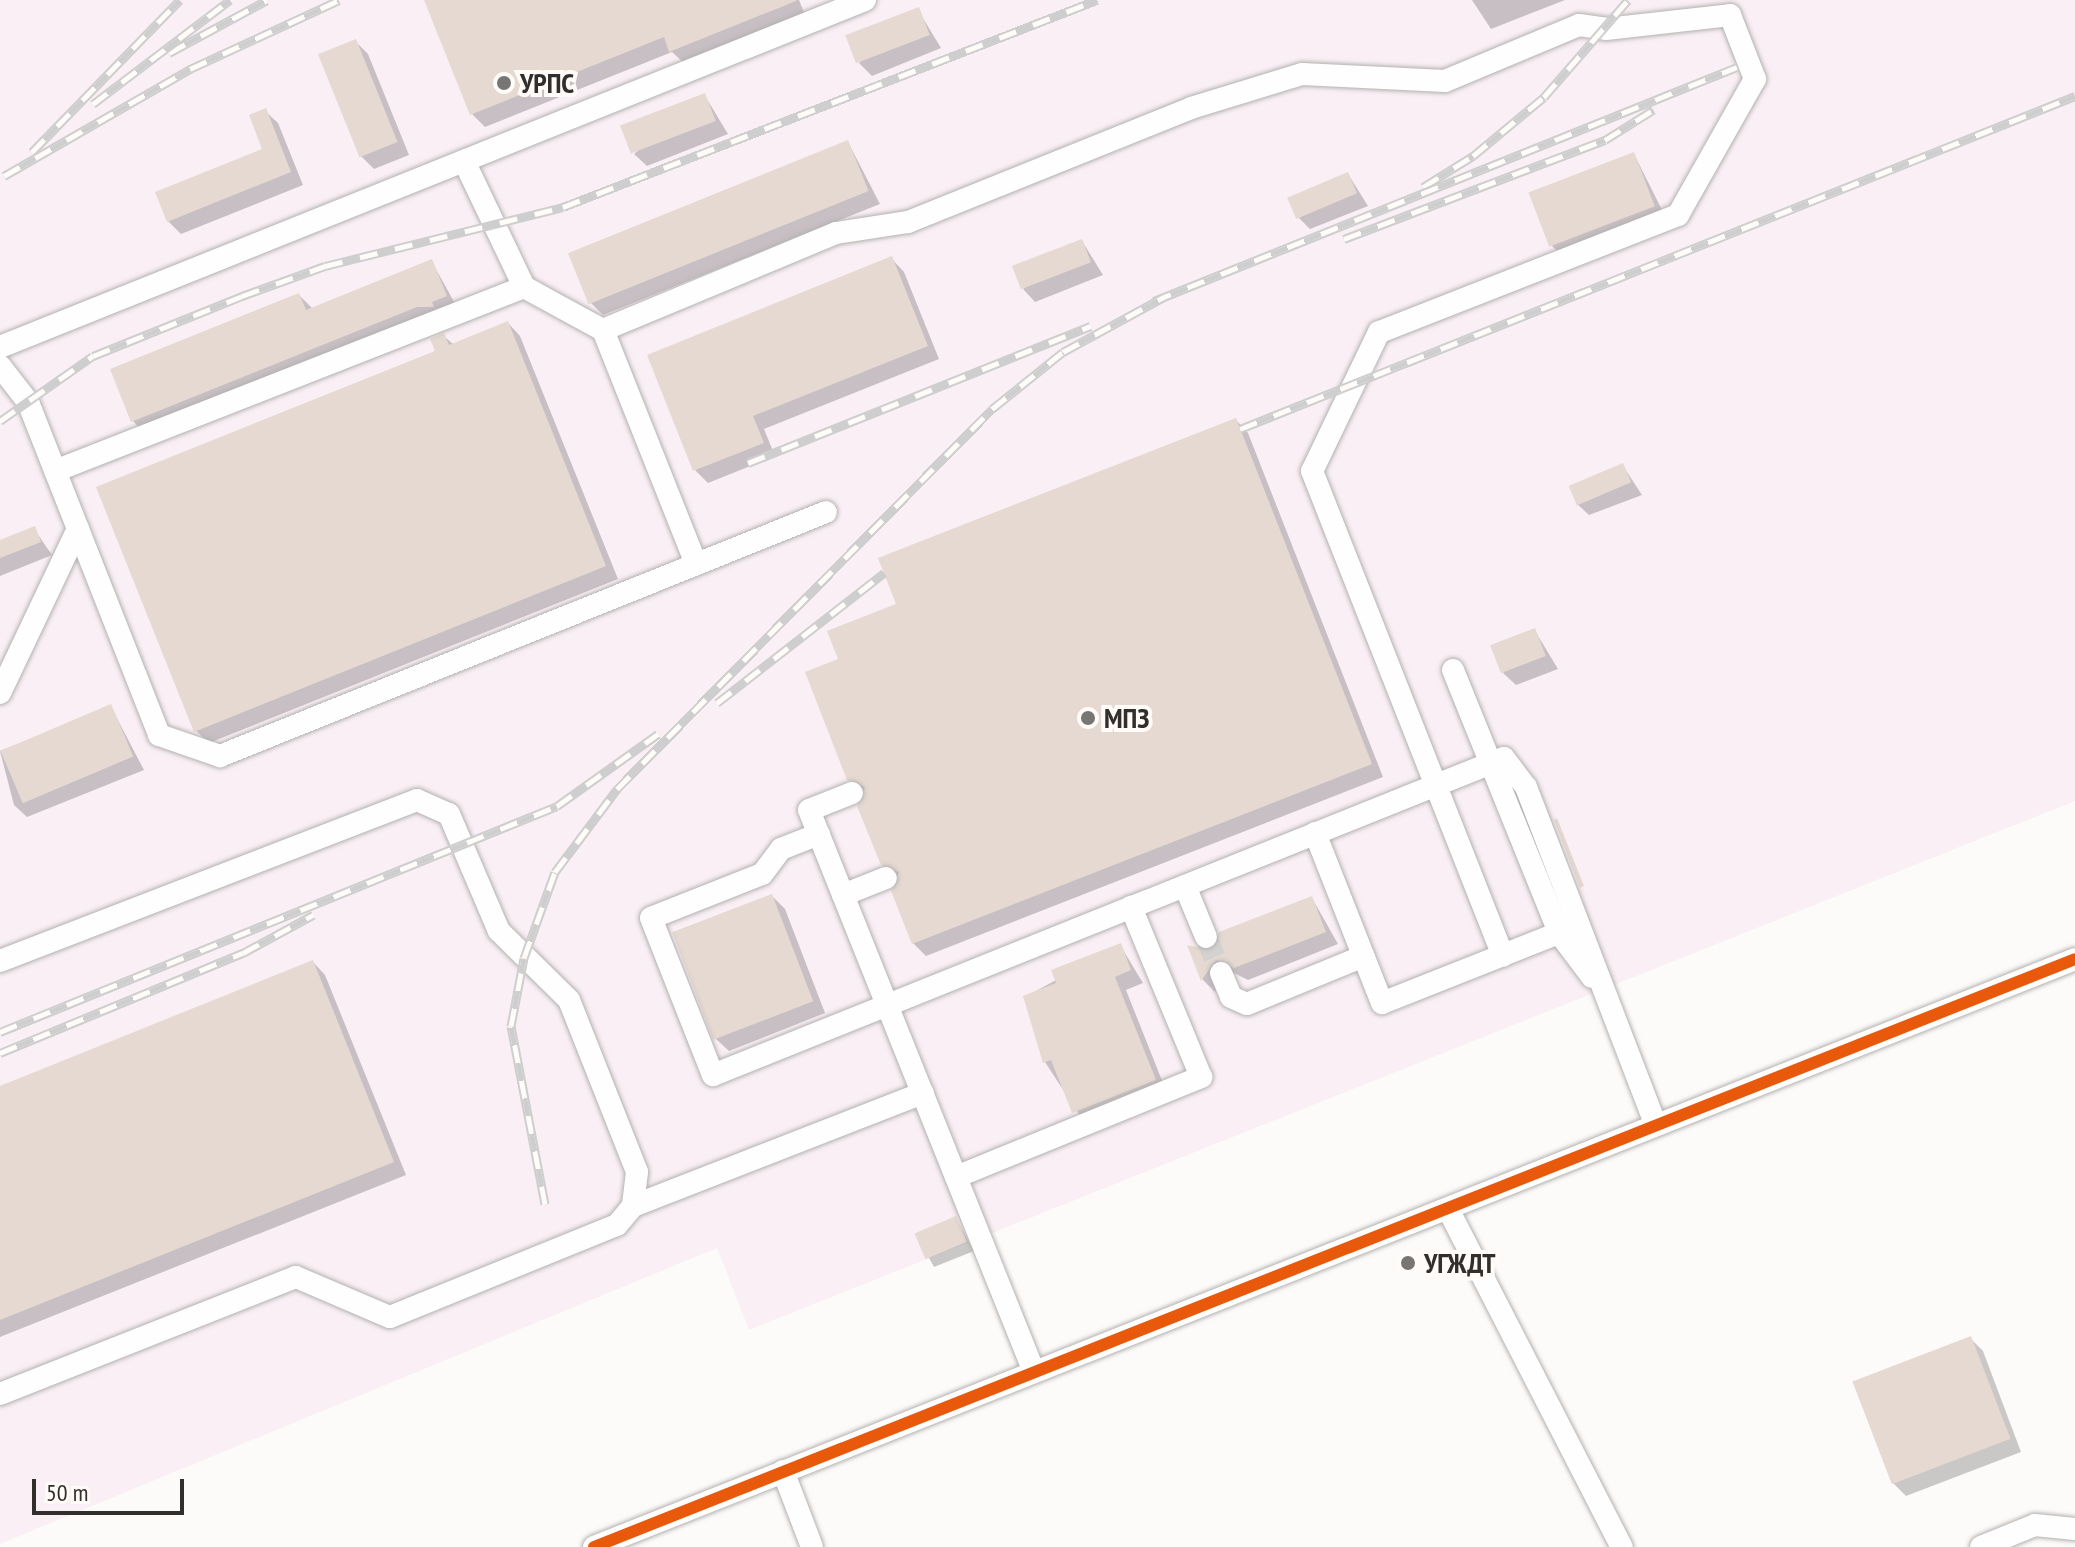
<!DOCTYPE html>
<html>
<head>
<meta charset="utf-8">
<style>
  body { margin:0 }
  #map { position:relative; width:2075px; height:1547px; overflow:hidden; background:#fdfbf9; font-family:"PT Sans Narrow",sans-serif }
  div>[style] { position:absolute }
  .industrial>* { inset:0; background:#f9eff4 }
  .shadow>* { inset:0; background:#0003 }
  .building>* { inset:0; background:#e5d9d1; transform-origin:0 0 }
  .minor-tunnel>* { height:22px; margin-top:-11px; transform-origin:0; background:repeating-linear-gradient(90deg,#d4d2d0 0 22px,transparent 0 33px) }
  .roads { filter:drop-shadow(0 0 2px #b3b1b0) drop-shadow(0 0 2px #b3b1b0) }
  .minor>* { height:22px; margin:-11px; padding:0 11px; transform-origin:11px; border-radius:11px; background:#fffefe }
  .rail>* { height:9px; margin-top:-4.5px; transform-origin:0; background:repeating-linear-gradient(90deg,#fefbf8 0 18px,#cecece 0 36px); box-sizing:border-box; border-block:2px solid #cecece }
  .cycleway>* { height:12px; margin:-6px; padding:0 6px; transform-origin:6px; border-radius:6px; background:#e8590c }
  .dots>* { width:22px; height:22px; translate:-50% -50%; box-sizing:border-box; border:4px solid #fefbf8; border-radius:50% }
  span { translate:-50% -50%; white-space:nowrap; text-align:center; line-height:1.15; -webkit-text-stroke:8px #fefbf8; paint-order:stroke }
  .poi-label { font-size:28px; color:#312e2c; font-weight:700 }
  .left { translate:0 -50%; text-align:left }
  .scale { position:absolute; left:32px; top:1479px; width:152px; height:36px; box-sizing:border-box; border:4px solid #312e2c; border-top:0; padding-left:10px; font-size:24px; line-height:28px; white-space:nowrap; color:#312e2c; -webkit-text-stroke:6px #fefbf8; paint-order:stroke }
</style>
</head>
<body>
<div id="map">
  <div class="industrial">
    <div style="clip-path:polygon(0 0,2075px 0,2075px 801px,749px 1330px,717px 1248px,0 1544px)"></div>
  </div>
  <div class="shadow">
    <div style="clip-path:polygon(426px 0,799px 0,805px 15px,684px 63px,672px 52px,485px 127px,472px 114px)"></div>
    <div style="clip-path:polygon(1472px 0,1565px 0,1491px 29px)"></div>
    <div style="clip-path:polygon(918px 10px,941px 48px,872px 76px,859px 63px)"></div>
    <div style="clip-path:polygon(355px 41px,368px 54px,409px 155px,374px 169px,361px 156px)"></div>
    <div style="clip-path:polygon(705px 96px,728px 134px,647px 166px,634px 154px)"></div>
    <div style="clip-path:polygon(265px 111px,278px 123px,303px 185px,181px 234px,168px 221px,265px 150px)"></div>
    <div style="clip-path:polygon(848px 142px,880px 204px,603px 315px,590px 302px)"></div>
    <div style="clip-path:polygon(1634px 154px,1666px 218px,1565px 258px,1552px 246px)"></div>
    <div style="clip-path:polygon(1348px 174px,1368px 206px,1310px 229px,1297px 216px)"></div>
    <div style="clip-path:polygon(1082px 241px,1103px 275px,1035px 302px,1023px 289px)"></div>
    <div style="clip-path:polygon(892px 259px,904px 272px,939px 359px,764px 429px,775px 456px,708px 483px,695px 470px)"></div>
    <div style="clip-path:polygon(432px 262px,458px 309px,145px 434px,133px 421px,299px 295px,313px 309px)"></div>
    <div style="clip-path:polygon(508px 323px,520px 336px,618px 579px,209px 743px,196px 731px,444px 336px,454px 345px)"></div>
    <div style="clip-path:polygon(1236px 420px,1248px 433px,1383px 777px,926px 956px,913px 943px,896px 877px,882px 864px,864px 793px,849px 779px,840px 660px,899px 605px)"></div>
    <div style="clip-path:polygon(1623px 466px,1642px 495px,1589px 515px,1576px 503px)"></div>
    <div style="clip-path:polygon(34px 529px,52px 555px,0 576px,0 542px)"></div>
    <div style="clip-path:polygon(1535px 631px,1558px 669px,1516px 685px,1503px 673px)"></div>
    <div style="clip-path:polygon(111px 707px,144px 770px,27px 817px,14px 805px,0 751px)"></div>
    <div style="clip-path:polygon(772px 896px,785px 909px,825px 1013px,729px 1051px,716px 1039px)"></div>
    <div style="clip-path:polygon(1312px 898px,1338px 944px,1248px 980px,1230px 971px,1215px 992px,1203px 980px,1190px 947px,1212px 952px)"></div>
    <div style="clip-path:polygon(1120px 945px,1143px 983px,1126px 990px,1167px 1093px,1086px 1125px,1045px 1062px,1025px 997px)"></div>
    <div style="clip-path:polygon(313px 962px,325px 975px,406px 1175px,0 1337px,0 1088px)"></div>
    <div style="clip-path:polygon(956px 1218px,974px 1251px,934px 1267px,916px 1234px)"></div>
    <div style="clip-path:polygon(1970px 1338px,1983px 1351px,2021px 1452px,1906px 1496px,1893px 1483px)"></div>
  </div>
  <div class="building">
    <div style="clip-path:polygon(424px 0,796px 0,796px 1px,669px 52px,664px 37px,470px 115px)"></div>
    <div style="left:919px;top:7px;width:30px;height:79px;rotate:69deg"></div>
    <div style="left:356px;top:39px;width:111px;height:41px;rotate:68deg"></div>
    <div style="left:705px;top:93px;width:30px;height:91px;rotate:69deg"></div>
    <div style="clip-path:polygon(266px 108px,291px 172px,167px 222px,155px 192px,262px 149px,249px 115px)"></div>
    <div style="left:848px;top:140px;width:55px;height:302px;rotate:68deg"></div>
    <div style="left:1634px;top:152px;width:58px;height:113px;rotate:69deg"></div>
    <div style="left:1348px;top:172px;width:23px;height:66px;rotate:67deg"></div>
    <div style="left:1082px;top:239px;width:25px;height:75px;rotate:69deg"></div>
    <div style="clip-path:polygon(892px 256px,928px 346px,753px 416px,764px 443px,693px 471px,647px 355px)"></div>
    <div style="clip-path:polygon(432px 259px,447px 296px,432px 302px,434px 307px,417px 307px,131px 422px,110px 369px,299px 293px,306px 310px)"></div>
    <div style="clip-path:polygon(508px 321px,606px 566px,194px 732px,96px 487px,435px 351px,430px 339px,444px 333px,449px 345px)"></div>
    <div style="clip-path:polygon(1236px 418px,1372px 764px,912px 944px,891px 891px,899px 872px,881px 865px,857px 806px,865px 787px,847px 780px,805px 672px,838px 659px,827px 631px,896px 604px,878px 558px)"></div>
    <div style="left:1623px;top:463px;width:21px;height:59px;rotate:67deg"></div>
    <div style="clip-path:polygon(35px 526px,41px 542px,0 558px,0 540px)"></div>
    <div style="left:1535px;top:628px;width:30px;height:48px;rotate:69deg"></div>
    <div style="left:111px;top:704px;width:57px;height:120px;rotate:67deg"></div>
    <div style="clip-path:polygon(1557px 818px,1584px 886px,1580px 888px,1554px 820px)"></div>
    <div style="left:772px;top:894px;width:115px;height:107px;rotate:69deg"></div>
    <div style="clip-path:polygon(1312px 896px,1326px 932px,1234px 968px,1216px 960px,1201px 981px,1187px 945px,1211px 950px,1219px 932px)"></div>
    <div style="clip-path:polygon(1121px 943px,1131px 970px,1115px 977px,1156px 1080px,1072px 1113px,1051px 1060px,1043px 1063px,1023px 996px,1056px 983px,1051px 970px)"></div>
    <div style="clip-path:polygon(313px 960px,394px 1162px,0 1320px,0 1086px)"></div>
    <div style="left:956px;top:1216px;width:28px;height:45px;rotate:67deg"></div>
    <div style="left:1971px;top:1336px;width:110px;height:127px;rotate:69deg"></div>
  </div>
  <div class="minor-tunnel">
    <div style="left:1206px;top:937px;width:39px;rotate:67deg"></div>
  </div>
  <div class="roads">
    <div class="minor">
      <div style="left:464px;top:161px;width:140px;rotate:64.5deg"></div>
      <div style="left:603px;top:330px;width:252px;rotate:-22.6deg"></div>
      <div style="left:836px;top:233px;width:73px;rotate:-8.7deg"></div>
      <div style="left:908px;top:222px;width:305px;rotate:-21.9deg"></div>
      <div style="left:1191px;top:108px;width:116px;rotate:-17deg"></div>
      <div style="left:1302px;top:74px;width:143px;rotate:2.8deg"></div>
      <div style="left:1445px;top:81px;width:145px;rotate:-22.7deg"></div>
      <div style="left:1579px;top:25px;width:27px;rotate:8deg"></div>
      <div style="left:1606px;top:29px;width:125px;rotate:-6.4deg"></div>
      <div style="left:1730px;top:15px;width:69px;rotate:68.7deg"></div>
      <div style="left:1755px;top:79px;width:156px;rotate:119.5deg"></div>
      <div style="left:1678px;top:215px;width:321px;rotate:158.6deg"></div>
      <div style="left:1379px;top:332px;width:154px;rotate:115.7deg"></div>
      <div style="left:1312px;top:471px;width:521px;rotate:68.5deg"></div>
      <div style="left:0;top:347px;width:932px;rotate:-21.86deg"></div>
      <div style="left:0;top:366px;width:46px;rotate:52.1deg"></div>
      <div style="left:28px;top:402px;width:358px;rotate:68.5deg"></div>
      <div style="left:159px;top:735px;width:65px;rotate:19deg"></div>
      <div style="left:220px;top:756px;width:653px;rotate:-21.93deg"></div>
      <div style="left:55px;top:471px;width:504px;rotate:-21.42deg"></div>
      <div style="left:524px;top:287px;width:90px;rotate:28.6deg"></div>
      <div style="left:603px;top:330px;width:252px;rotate:68.3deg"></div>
      <div style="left:1453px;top:670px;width:284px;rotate:68deg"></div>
      <div style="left:1559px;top:933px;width:55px;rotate:53.1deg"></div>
      <div style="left:0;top:693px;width:182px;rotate:-64.6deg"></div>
      <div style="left:852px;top:793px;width:46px;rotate:158.4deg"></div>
      <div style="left:809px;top:810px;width:605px;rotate:68.18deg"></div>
      <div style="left:1315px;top:833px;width:183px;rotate:68.5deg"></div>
      <div style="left:1382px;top:1003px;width:190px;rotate:-21.6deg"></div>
      <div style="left:819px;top:834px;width:41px;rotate:158.5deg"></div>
      <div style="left:781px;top:849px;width:31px;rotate:127deg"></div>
      <div style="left:762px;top:874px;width:119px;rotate:158.4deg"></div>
      <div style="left:651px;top:918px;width:169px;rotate:68.5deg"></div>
      <div style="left:713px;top:1075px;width:852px;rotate:-21.84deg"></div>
      <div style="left:1504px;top:758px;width:36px;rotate:53deg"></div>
      <div style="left:1526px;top:787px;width:362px;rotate:69deg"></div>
      <div style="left:1185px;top:886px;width:55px;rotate:67.6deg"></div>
      <div style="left:843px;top:895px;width:46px;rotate:-21.6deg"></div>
      <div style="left:0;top:961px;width:447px;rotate:-21.1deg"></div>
      <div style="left:417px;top:800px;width:35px;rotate:24deg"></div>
      <div style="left:449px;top:814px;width:127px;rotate:66.9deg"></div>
      <div style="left:499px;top:931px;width:98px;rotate:44.6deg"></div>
      <div style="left:569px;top:1000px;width:185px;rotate:68.4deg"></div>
      <div style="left:637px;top:1172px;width:34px;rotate:97deg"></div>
      <div style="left:1221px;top:973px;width:26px;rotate:67deg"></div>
      <div style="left:1231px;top:997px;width:17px;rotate:24deg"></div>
      <div style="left:1247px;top:1004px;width:126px;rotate:-22.3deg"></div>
      <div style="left:956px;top:1177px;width:265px;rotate:-22.2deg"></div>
      <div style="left:1201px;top:1077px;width:184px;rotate:-112.4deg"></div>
      <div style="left:1448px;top:1209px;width:380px;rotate:62.8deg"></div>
      <div style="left:0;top:1394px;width:318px;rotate:-21.6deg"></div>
      <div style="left:296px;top:1277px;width:102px;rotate:23.1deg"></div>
      <div style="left:390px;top:1317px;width:245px;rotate:-22.1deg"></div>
      <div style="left:617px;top:1225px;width:25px;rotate:-50deg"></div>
      <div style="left:633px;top:1206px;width:311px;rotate:-21.3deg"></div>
      <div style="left:783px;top:1471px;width:81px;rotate:69.1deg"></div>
      <div style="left:594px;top:1547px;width:1593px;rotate:-21.65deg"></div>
      <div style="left:1981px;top:1547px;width:58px;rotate:-22.2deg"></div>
      <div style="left:2035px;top:1525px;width:40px;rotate:5.7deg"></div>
    </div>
  </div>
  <div class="rail">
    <div style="left:169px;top:53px;width:111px;rotate:-28.4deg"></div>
    <div style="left:93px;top:104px;width:172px;rotate:-37.2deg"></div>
    <div style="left:32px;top:152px;width:212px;rotate:-45.8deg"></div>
    <div style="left:4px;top:176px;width:215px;rotate:-29.9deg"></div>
    <div style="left:190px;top:69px;width:164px;rotate:-24.8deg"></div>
    <div style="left:1423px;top:187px;width:59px;rotate:-31.8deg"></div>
    <div style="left:1473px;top:156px;width:92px;rotate:-39.7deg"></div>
    <div style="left:1544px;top:97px;width:128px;rotate:-49.1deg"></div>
    <div style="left:1344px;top:239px;width:279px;rotate:-20.8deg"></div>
    <div style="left:1605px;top:140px;width:57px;rotate:-32deg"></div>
    <div style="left:1154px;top:301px;width:628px;rotate:-21.87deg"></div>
    <div style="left:0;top:421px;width:113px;rotate:-35deg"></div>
    <div style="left:93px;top:356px;width:161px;rotate:-21.9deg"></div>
    <div style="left:242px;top:296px;width:88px;rotate:-19.9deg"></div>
    <div style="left:325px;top:266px;width:245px;rotate:-13.9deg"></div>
    <div style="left:563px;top:207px;width:573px;rotate:-21.19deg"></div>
    <div style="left:1240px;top:429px;width:899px;rotate:-21.74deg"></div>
    <div style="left:748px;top:463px;width:369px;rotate:-21.8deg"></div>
    <div style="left:717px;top:703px;width:212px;rotate:-37.9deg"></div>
    <div style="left:0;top:1032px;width:601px;rotate:-22.08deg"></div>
    <div style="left:557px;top:806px;width:124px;rotate:-35.5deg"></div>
    <div style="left:0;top:1053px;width:263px;rotate:-22.4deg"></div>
    <div style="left:243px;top:953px;width:80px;rotate:-28.5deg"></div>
    <div style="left:545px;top:1204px;width:181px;rotate:-100.8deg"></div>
    <div style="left:511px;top:1026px;width:69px;rotate:-79.2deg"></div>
    <div style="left:524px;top:958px;width:91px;rotate:-70.2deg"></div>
    <div style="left:555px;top:872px;width:104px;rotate:-53.2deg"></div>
    <div style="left:617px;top:789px;width:534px;rotate:-45.38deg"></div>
    <div style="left:992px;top:409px;width:91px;rotate:-38.8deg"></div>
    <div style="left:1063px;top:352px;width:115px;rotate:-28.6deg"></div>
  </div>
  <div class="cycleway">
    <div style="left:594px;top:1547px;width:1593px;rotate:-21.65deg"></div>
  </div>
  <div class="dots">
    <div style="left:504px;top:83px;background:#787674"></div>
    <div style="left:1088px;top:718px;background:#787674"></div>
    <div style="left:1408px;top:1263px;background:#787674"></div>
  </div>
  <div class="poi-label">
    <span class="left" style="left:520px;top:83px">УРПС</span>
    <span class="left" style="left:1104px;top:718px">МПЗ</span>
    <span class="left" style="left:1424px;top:1263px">УГЖДТ</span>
  </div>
  <div class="scale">50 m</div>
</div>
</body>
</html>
